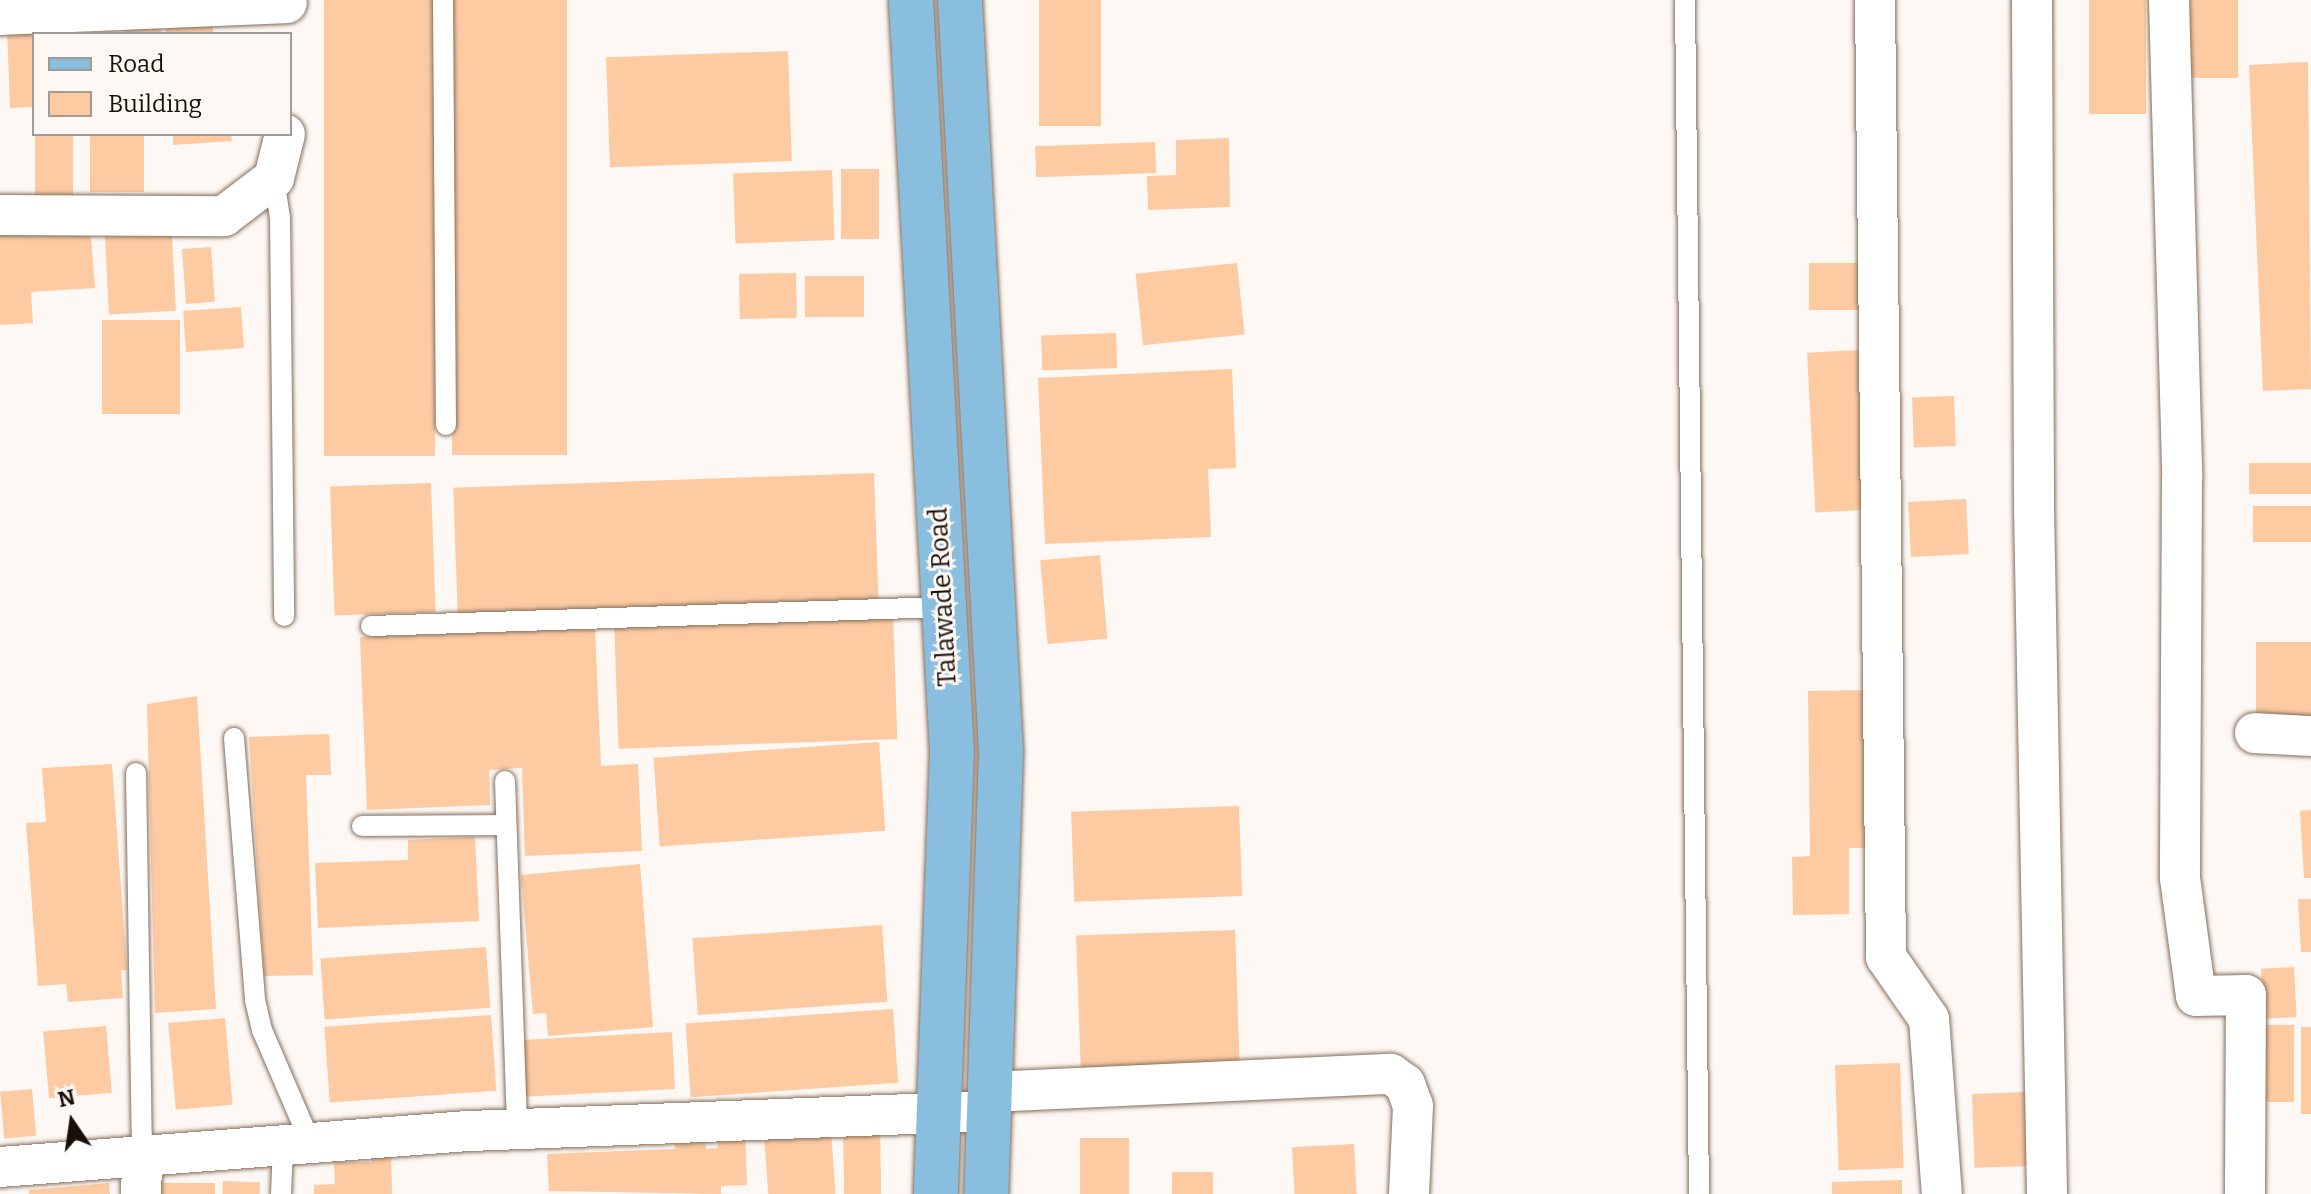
<!DOCTYPE html>
<html>
<head>
<meta charset="utf-8">
<style>
  body { margin:0 }
  #map { position:relative; width:2311px; height:1194px; overflow:hidden; background:#fdf8f4; font-family:Bitter,serif }
  div>[style] { position:absolute }
  .building>* { inset:0; background:#fdcaa2; transform-origin:0 0 }
  .roads { filter:drop-shadow(0 0 2px #856e5b) drop-shadow(0 0 2px #856e5b) }
  .service>* { height:20px; margin:-10px; padding:0 10px; transform-origin:10px; border-radius:10px; background:#fff }
  .minor>* { height:40px; margin:-20px; padding:0 20px; transform-origin:20px; border-radius:20px; background:#fff }
  .primary>* { height:44px; margin:-22px; padding:0 22px; transform-origin:22px; border-radius:22px; background:#89bedf }
  span { translate:-50% -50%; white-space:nowrap; text-align:center; line-height:1.15; -webkit-text-stroke:6px #fdf8f4; paint-order:stroke }
  .street-label { font-size:26px; color:#181008 }
  .legend { position:absolute; left:32px; top:32px; width:260px; height:104px; box-sizing:border-box; background:#fdf8f4; border:2px solid #a19b96; margin:0; padding:10px 14px; list-style:none; font-size:24px; color:#181008 }
  .legend li { display:flex; align-items:center; gap:16px; height:40px }
  .legend b { width:40px; border:2px solid #a19b96 }
  .north { position:absolute; left:32px; top:1082px; width:80px; height:80px; -webkit-text-stroke:6px #fdf8f4; paint-order:stroke; rotate:347deg; font-size:22px; font-weight:700; line-height:32px; text-align:center; color:#181008 }
  .north::after { content:''; display:block; margin:auto; width:28px; height:36px; background:#181008; clip-path:polygon(50% 0,100% 100%,50% 72%,0 100%) }
</style>
</head>
<body>
<div id="map">
  <div class="building">
    <div style="left:324px;top:0;width:111px;height:456px"></div>
    <div style="left:452px;top:0;width:115px;height:455px"></div>
    <div style="left:1039px;top:0;width:62px;height:126px"></div>
    <div style="left:2089px;top:0;width:57px;height:114px"></div>
    <div style="left:2190px;top:0;width:48px;height:78px"></div>
    <div style="left:160px;top:14px;width:20px;height:37px;rotate:87deg"></div>
    <div style="clip-path:polygon(212px 18px,213px 34px,166px 34px,166px 21px)"></div>
    <div style="clip-path:polygon(39px 28px,39px 34px,34px 34px,34px 107px,10px 108px,7px 29px)"></div>
    <div style="left:788px;top:51px;width:110px;height:182px;rotate:88deg"></div>
    <div style="clip-path:polygon(2308px 62px,2311px 389px,2263px 391px,2249px 65px)"></div>
    <div style="left:35px;top:134px;width:38px;height:63px"></div>
    <div style="left:90px;top:134px;width:54px;height:58px"></div>
    <div style="clip-path:polygon(173px 134px,231px 134px,232px 141px,173px 145px)"></div>
    <div style="clip-path:polygon(1229px 138px,1230px 207px,1148px 210px,1147px 176px,1176px 175px,1176px 140px)"></div>
    <div style="left:1155px;top:142px;width:31px;height:120px;rotate:88deg"></div>
    <div style="left:841px;top:169px;width:38px;height:70px"></div>
    <div style="left:832px;top:170px;width:70px;height:99px;rotate:88deg"></div>
    <div style="left:171px;top:218px;width:93px;height:67px;rotate:87deg"></div>
    <div style="clip-path:polygon(90px 223px,95px 288px,31px 292px,33px 323px,0 325px,0 228px)"></div>
    <div style="left:211px;top:247px;width:55px;height:29px;rotate:86deg"></div>
    <div style="left:1237px;top:263px;width:72px;height:102px;rotate:84deg"></div>
    <div style="left:1809px;top:263px;width:56px;height:47px"></div>
    <div style="left:796px;top:273px;width:45px;height:57px;rotate:89deg"></div>
    <div style="left:805px;top:276px;width:59px;height:41px"></div>
    <div style="left:241px;top:307px;width:41px;height:58px;rotate:86deg"></div>
    <div style="left:102px;top:320px;width:78px;height:94px"></div>
    <div style="left:1116px;top:333px;width:35px;height:75px;rotate:88deg"></div>
    <div style="left:1859px;top:350px;width:160px;height:52px;rotate:87deg"></div>
    <div style="clip-path:polygon(1232px 369px,1236px 468px,1208px 469px,1211px 537px,1045px 544px,1038px 378px)"></div>
    <div style="left:1954px;top:396px;width:50px;height:42px;rotate:88deg"></div>
    <div style="left:2311px;top:463px;width:31px;height:62px;rotate:90deg"></div>
    <div style="left:874px;top:473px;width:129px;height:421px;rotate:88deg"></div>
    <div style="left:431px;top:483px;width:129px;height:101px;rotate:88deg"></div>
    <div style="left:1966px;top:499px;width:55px;height:58px;rotate:87deg"></div>
    <div style="left:2311px;top:506px;width:36px;height:58px;rotate:90deg"></div>
    <div style="left:1100px;top:555px;width:84px;height:60px;rotate:85deg"></div>
    <div style="left:893px;top:614px;width:125px;height:279px;rotate:88deg"></div>
    <div style="clip-path:polygon(595px 628px,601px 766px,638px 764px,642px 851px,525px 856px,522px 768px,489px 770px,490px 805px,367px 810px,360px 637px)"></div>
    <div style="left:2256px;top:642px;width:55px;height:81px"></div>
    <div style="clip-path:polygon(1868px 690px,1870px 848px,1849px 848px,1849px 914px,1793px 915px,1792px 857px,1810px 856px,1808px 691px)"></div>
    <div style="clip-path:polygon(197px 696px,216px 1009px,155px 1013px,147px 704px)"></div>
    <div style="clip-path:polygon(329px 734px,331px 775px,306px 775px,313px 975px,264px 976px,249px 737px)"></div>
    <div style="left:879px;top:742px;width:89px;height:226px;rotate:86deg"></div>
    <div style="clip-path:polygon(112px 764px,127px 970px,121px 970px,123px 998px,68px 1002px,66px 984px,38px 986px,26px 823px,46px 822px,42px 768px)"></div>
    <div style="left:1239px;top:806px;width:90px;height:168px;rotate:88deg"></div>
    <div style="clip-path:polygon(2311px 810px,2311px 878px,2304px 878px,2300px 811px)"></div>
    <div style="clip-path:polygon(475px 837px,479px 921px,318px 928px,315px 863px,408px 860px,408px 840px)"></div>
    <div style="clip-path:polygon(640px 864px,653px 1027px,548px 1036px,546px 1013px,533px 1014px,521px 875px)"></div>
    <div style="clip-path:polygon(2298px 899px,2311px 899px,2311px 952px,2301px 952px)"></div>
    <div style="left:882px;top:925px;width:77px;height:190px;rotate:86deg"></div>
    <div style="left:1235px;top:930px;width:147px;height:159px;rotate:88deg"></div>
    <div style="left:486px;top:947px;width:61px;height:166px;rotate:86deg"></div>
    <div style="left:2294px;top:967px;width:50px;height:33px;rotate:87deg"></div>
    <div style="left:893px;top:1009px;width:74px;height:208px;rotate:86deg"></div>
    <div style="left:491px;top:1015px;width:76px;height:167px;rotate:86deg"></div>
    <div style="left:225px;top:1018px;width:87px;height:57px;rotate:85deg"></div>
    <div style="left:2262px;top:1025px;width:32px;height:77px"></div>
    <div style="left:106px;top:1026px;width:67px;height:63px;rotate:85deg"></div>
    <div style="left:2301px;top:1027px;width:10px;height:87px"></div>
    <div style="left:672px;top:1032px;width:57px;height:156px;rotate:87deg"></div>
    <div style="left:1900px;top:1063px;width:105px;height:65px;rotate:88deg"></div>
    <div style="left:32px;top:1089px;width:47px;height:32px;rotate:85deg"></div>
    <div style="left:2026px;top:1092px;width:74px;height:54px;rotate:88deg"></div>
    <div style="left:880px;top:1126px;width:68px;height:37px;rotate:89deg"></div>
    <div style="clip-path:polygon(745px 1127px,747px 1185px,721px 1186px,721px 1194px,549px 1191px,547px 1154px,675px 1149px,674px 1132px,705px 1130px,706px 1149px,718px 1148px,717px 1128px)"></div>
    <div style="left:831px;top:1131px;width:63px;height:67px;rotate:86deg"></div>
    <div style="left:1080px;top:1138px;width:49px;height:56px"></div>
    <div style="left:1354px;top:1144px;width:50px;height:62px;rotate:87deg"></div>
    <div style="clip-path:polygon(391px 1152px,392px 1194px,314px 1194px,314px 1185px,335px 1184px,334px 1162px,372px 1162px,372px 1153px)"></div>
    <div style="left:1213px;top:1172px;width:22px;height:41px;rotate:90deg"></div>
    <div style="clip-path:polygon(1902px 1180px,1902px 1194px,1832px 1194px,1832px 1182px)"></div>
    <div style="left:223px;top:1181px;width:37px;height:13px;rotate:2deg"></div>
    <div style="clip-path:polygon(109px 1183px,110px 1194px,29px 1194px,29px 1190px)"></div>
    <div style="left:153px;top:1183px;width:62px;height:11px"></div>
  </div>
  <div class="roads">
    <div class="service">
      <div style="left:443px;top:0;width:425px;rotate:89.6deg"></div>
      <div style="left:1685px;top:0;width:1194px;rotate:89.33deg"></div>
      <div style="left:274px;top:178px;width:40px;rotate:81.5deg"></div>
      <div style="left:280px;top:218px;width:398px;rotate:89.4deg"></div>
      <div style="left:371px;top:626px;width:573px;rotate:-1.9deg"></div>
      <div style="left:234px;top:738px;width:263px;rotate:85.4deg"></div>
      <div style="left:255px;top:1000px;width:31px;rotate:77deg"></div>
      <div style="left:262px;top:1030px;width:124px;rotate:66.7deg"></div>
      <div style="left:136px;top:773px;width:384px;rotate:89.1deg"></div>
      <div style="left:505px;top:781px;width:349px;rotate:88deg"></div>
      <div style="left:362px;top:826px;width:144px;rotate:-0.4deg"></div>
      <div style="left:281px;top:1194px;width:48px;rotate:-87.6deg"></div>
    </div>
    <div class="minor">
      <div style="left:1875px;top:0;width:957px;rotate:89.34deg"></div>
      <div style="left:1886px;top:957px;width:75px;rotate:55.3deg"></div>
      <div style="left:1929px;top:1019px;width:175px;rotate:85.8deg"></div>
      <div style="left:2032px;top:0;width:509px;rotate:89.77deg"></div>
      <div style="left:2034px;top:509px;width:685px;rotate:88.91deg"></div>
      <div style="left:2169px;top:0;width:479px;rotate:88.4deg"></div>
      <div style="left:2182px;top:479px;width:399px;rotate:90.3deg"></div>
      <div style="left:2180px;top:878px;width:119px;rotate:82.3deg"></div>
      <div style="left:2196px;top:996px;width:50px;rotate:-1.1deg"></div>
      <div style="left:2246px;top:995px;width:199px;rotate:90.3deg"></div>
      <div style="left:0;top:15px;width:287px;rotate:-2.4deg"></div>
      <div style="left:0;top:215px;width:224px;rotate:0.3deg"></div>
      <div style="left:224px;top:216px;width:63px;rotate:-37.2deg"></div>
      <div style="left:274px;top:178px;width:45px;rotate:-76deg"></div>
      <div style="left:2255px;top:733px;width:56px;rotate:3.1deg"></div>
      <div style="left:989px;top:1092px;width:402px;rotate:-2.6deg"></div>
      <div style="left:1391px;top:1074px;width:17px;rotate:36deg"></div>
      <div style="left:1405px;top:1084px;width:23px;rotate:70deg"></div>
      <div style="left:1413px;top:1106px;width:88px;rotate:92.6deg"></div>
      <div style="left:0;top:1167px;width:471px;rotate:-4.4deg"></div>
      <div style="left:470px;top:1131px;width:519px;rotate:-2.21deg"></div>
      <div style="left:141px;top:1194px;width:37px;rotate:-88deg"></div>
    </div>
    <div class="primary">
      <div style="left:911px;top:0;width:753px;rotate:86.88deg"></div>
      <div style="left:952px;top:752px;width:442px;rotate:92.1deg"></div>
      <div style="left:960px;top:0;width:752px;rotate:86.88deg"></div>
      <div style="left:1001px;top:751px;width:443px;rotate:91.9deg"></div>
    </div>
  </div>
  <div class="street-label">
    <span style="left:943px;top:597px;rotate:-93deg">Talawade Road</span>
  </div>
  <ul class="legend">
  <li><b style="height:10px;background:#89bedf"></b>Road</li>
  <li><b style="height:22px;background:#fdcaa2"></b>Building</li>
  </ul>
  <div class="north">N</div>
</div>
</body>
</html>
